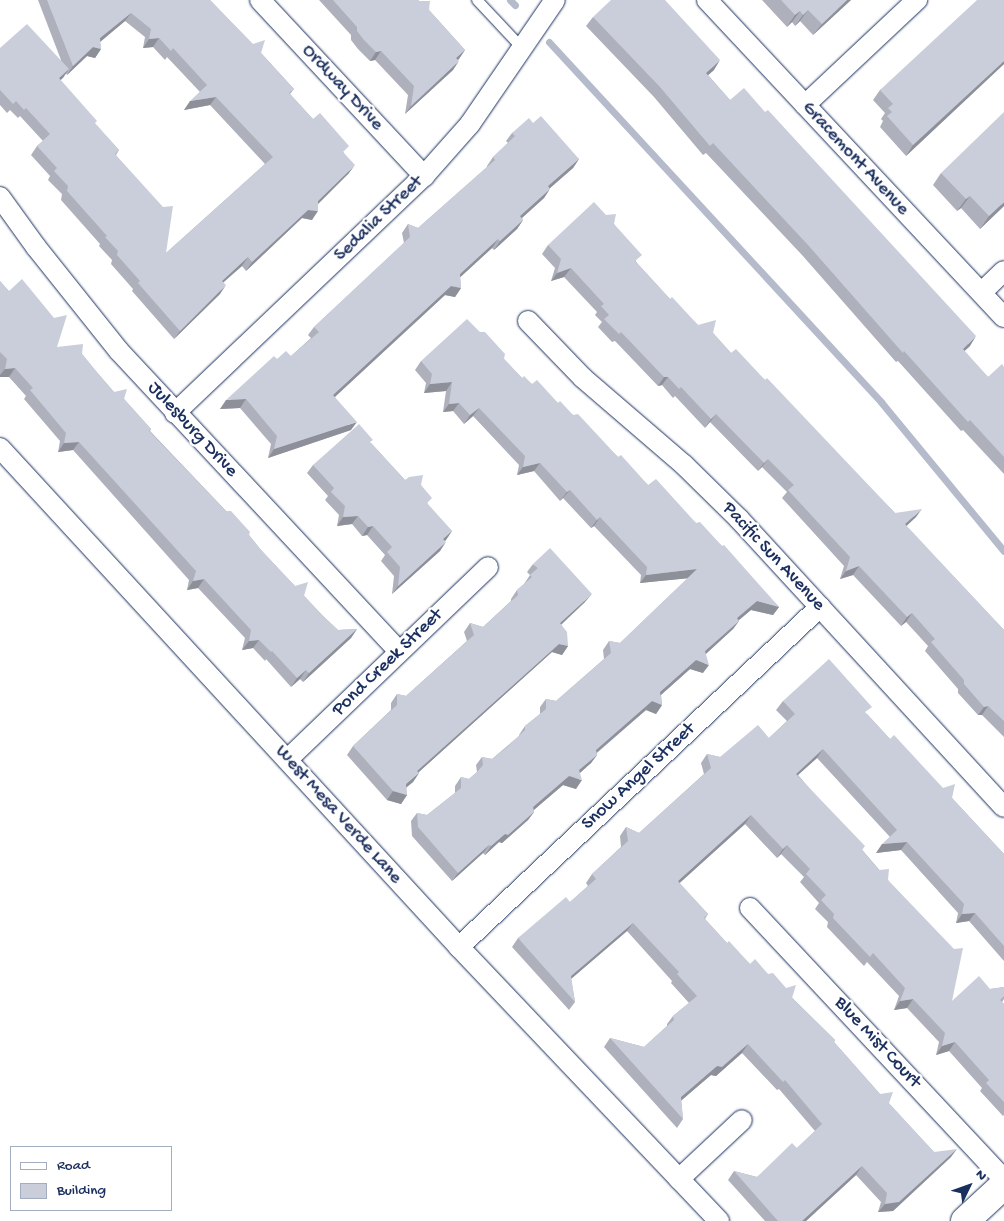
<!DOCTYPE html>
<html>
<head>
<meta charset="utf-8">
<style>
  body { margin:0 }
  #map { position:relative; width:1004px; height:1221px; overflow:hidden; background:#fff; font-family:"Gochi Hand",sans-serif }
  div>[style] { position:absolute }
  .stream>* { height:7px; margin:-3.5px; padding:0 3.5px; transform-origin:3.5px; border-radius:3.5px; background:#b5bbca }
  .roads { filter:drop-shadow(0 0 1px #1b2f5e) drop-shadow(0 0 1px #1b2f5e) }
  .lane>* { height:10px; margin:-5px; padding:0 5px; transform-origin:5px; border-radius:5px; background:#fff }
  .street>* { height:20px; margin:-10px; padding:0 10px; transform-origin:10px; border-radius:10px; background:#fff }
  .secondary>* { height:28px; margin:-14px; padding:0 14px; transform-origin:14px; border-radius:14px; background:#fff }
  .wall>* { inset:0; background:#aeb1bb }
  .shaded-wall>* { inset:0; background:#8d9099 }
  .building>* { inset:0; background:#caceda }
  span { translate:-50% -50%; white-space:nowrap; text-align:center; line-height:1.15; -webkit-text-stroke:4.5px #fff; paint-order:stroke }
  .street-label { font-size:19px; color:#1b2f5e }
  .legend { position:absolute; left:10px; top:1146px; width:162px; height:65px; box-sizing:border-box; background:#fff; border:1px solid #a4acbf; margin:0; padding:6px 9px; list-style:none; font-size:15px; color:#1b2f5e }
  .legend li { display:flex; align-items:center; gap:10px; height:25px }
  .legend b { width:25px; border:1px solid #a4acbf }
  .north { position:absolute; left:944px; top:1161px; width:50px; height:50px; -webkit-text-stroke:4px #fff; paint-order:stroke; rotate:48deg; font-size:14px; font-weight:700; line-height:20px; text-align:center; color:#1b2f5e }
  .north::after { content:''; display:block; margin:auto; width:18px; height:22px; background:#1b2f5e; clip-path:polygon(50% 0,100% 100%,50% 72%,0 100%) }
</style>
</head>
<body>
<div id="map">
  <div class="stream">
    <div style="left:510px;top:0;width:7px;rotate:45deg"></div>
    <div style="left:549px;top:42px;width:490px;rotate:47.3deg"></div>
    <div style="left:881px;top:402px;width:193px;rotate:50.5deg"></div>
  </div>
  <div class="roads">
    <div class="lane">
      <div style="left:477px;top:0;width:66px;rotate:46.8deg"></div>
    </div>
    <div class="street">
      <div style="left:260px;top:0;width:241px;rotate:47deg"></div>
      <div style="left:707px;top:0;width:434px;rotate:46.9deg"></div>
      <div style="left:805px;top:105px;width:154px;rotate:-43.2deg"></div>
      <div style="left:0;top:197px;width:62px;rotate:54.2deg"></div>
      <div style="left:36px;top:247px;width:133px;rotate:51.4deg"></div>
      <div style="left:119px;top:351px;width:410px;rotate:47deg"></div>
      <div style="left:982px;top:292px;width:30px;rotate:-44deg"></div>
      <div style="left:528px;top:321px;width:79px;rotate:46deg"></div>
      <div style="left:583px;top:378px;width:133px;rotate:40.7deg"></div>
      <div style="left:684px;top:465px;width:77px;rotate:44.5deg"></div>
      <div style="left:739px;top:519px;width:391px;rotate:47.4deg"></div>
      <div style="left:175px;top:413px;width:344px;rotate:-43.6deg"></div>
      <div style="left:424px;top:176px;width:69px;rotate:-48.5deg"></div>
      <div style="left:470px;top:124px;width:150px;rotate:-55.6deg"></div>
      <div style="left:0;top:448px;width:678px;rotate:47.39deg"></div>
      <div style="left:459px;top:947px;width:378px;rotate:46.5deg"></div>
      <div style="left:288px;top:759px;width:277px;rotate:-43.8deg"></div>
      <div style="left:750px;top:908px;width:371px;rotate:46.9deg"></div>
      <div style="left:459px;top:947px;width:496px;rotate:-43.3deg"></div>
      <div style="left:679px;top:1179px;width:86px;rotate:-43.1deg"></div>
    </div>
    <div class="secondary">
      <div style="left:965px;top:1221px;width:53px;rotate:-42.7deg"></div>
    </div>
  </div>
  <div class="wall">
    <div style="clip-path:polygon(evenodd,38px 0,210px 0,261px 53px,294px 89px,290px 94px,344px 153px,349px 173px,318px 204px,312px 220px,302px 218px,246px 271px,242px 266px,223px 282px,220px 294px,174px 339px,132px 291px,133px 289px,111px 264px,112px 260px,99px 246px,100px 244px,61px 200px,62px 194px,48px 180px,50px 176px,31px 155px,37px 146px,43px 141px,20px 116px,18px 118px,10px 110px,7px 113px,0 105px,0 48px,61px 60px,38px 0,125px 21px,145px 37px,143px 48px,153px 47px,165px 60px,167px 57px,200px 92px,184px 110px,210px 105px,265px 164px,166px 253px,116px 155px,119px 150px,95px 124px,60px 80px,66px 73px,67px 75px,87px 56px,95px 58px,101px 49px,100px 42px,125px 21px)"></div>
    <div style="clip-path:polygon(319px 0,418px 0,429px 10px,465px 50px,458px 60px,453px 70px,405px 114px,408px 95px,375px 60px,370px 61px,358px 49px,351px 40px,351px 35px)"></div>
    <div style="clip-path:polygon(762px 0,851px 0,813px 35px,800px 21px,795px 26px,792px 22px,787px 27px)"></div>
    <div style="clip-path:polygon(1004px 0,1004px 64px,906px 156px,880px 127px,883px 121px,881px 119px,885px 113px,873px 100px,880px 90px)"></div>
    <div style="clip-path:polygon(593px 17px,714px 70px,708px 75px,730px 100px,970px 346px,964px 351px,988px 377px,1004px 367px,1004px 474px,963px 430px,961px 431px,898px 361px,896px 362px,802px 255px,706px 153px,703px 155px,654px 97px,586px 26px)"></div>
    <div style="clip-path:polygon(533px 123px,579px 159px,573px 168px,550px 188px,544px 198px,522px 218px,523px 220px,517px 229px,494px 250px,492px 248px,460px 277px,461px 288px,455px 297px,445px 295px,335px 397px,351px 430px,268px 458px,271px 444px,240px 408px,220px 409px,277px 359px,291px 356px,311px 338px,308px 335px,314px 327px,404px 243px,402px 233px,408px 224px,418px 228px,487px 167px,487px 166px,493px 157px,508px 143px,506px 141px,512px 133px)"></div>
    <div style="clip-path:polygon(941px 173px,1004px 206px,980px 229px,961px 208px,957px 211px,933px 185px)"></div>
    <div style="clip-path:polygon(614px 224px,637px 263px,670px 299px,698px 325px,713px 333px,731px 353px,765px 380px,895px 513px,916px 517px,906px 526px,1004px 630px,1004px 737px,982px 715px,978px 715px,958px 693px,958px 689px,925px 651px,928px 646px,906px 622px,901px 626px,853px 575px,840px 579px,844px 566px,782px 498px,787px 492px,762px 467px,758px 471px,710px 422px,705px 428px,675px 396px,673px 398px,662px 385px,658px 386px,615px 341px,612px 342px,598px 327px,602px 322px,595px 315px,597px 312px,564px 277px,551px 281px,555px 268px,542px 254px,548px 245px)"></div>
    <div style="clip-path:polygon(0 281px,57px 347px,82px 354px,95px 370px,114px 392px,124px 399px,151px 429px,150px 431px,249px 535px,261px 550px,323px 616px,338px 630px,357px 629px,351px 638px,303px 682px,300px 679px,291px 687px,266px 659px,265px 661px,253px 648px,242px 650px,245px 638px,198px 588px,187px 590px,189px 580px,73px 450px,58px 452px,60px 441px,24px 399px,26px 396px,9px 377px,0 377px)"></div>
    <div style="clip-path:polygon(504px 359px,522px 378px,532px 384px,558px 403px,573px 415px,648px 485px,696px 523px,722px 546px,779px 607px,773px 615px,751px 610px,738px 620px,739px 621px,733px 629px,706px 654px,703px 673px,690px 669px,661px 695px,662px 705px,656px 714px,646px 710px,597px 753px,597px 755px,591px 763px,580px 773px,576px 789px,563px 785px,533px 810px,534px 812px,528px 820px,502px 843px,499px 842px,485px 855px,483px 853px,452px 881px,412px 836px,411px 821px,417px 813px,427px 815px,455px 793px,455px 786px,461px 777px,469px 779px,477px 772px,476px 765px,482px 757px,492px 759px,519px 736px,519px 735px,525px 726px,540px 714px,540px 707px,546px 699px,556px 701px,604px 659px,603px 650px,609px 641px,620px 643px,688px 578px,640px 583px,641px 575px,594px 526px,591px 528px,563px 498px,560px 501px,534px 471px,517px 475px,519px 465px,473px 416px,464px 424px,453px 411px,443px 412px,446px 391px,424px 393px,426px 383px,415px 370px,421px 361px)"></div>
    <div style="clip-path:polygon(371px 443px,405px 480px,421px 485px,428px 505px,452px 531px,445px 541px,440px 551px,392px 594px,394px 576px,381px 561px,385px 555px,367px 535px,362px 536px,352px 524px,337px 526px,339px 515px,325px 500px,328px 496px,307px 473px,313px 465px)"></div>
    <div style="clip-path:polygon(533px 564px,585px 602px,561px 625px,568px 646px,562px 655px,552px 652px,419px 772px,419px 773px,413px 782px,406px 787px,407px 795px,401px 804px,387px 800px,347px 755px,353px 746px,391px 710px,391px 703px,397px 694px,406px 696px,467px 641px,464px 632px,470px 623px,483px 627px,511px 601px,511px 599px,517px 590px,524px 584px,530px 575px,527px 572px)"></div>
    <div style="clip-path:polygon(783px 701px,867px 714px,890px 739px,952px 798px,1004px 854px,1004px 961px,969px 921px,956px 923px,958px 913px,901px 850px,876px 853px,890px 837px,817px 758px,798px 775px,888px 880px,952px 1001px,990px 989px,1004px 987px,1004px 999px,1002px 1002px,1004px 1004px,1004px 1115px,1003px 1116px,980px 1091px,982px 1088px,949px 1051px,936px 1055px,939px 1042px,907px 1008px,894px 1010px,899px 996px,867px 962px,864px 966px,827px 927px,828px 922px,815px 909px,819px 903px,800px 882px,804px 877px,781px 854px,777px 858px,745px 824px,679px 883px,708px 914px,705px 919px,727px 943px,750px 964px,768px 974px,835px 1040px,834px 1042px,880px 1094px,934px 1152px,951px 1157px,893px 1211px,878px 1212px,881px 1202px,856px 1175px,806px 1221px,765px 1221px,728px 1180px,734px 1171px,757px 1177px,797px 1148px,815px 1131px,779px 1089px,777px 1090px,742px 1053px,716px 1076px,711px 1075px,681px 1100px,683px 1119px,677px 1128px,604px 1047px,610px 1038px,644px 1047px,667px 1026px,667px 1024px,673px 1016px,689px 1003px,671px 983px,672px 981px,627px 931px,571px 979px,575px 1002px,569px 1010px,512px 947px,518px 938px,570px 902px,588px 886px,586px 883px,592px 874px,621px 847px,620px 836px,626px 827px,639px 833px,704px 774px,701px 763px,707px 754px,720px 757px,769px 738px,787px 721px,776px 710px)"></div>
  </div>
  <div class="shaded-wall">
    <div style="clip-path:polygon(847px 0,851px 0,813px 35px,822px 24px)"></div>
    <div style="clip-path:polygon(808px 10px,800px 21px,795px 26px,803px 15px)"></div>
    <div style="clip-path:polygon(800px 11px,792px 22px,787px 27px,795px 15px)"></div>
    <div style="clip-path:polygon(131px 13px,125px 21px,94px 47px,100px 38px)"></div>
    <div style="clip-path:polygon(159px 38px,153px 47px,143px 48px,149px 39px)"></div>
    <div style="clip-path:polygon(93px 47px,101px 49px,95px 58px,87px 56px,67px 75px,73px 66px)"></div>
    <div style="clip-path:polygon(465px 50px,459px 59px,450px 67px,456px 58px)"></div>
    <div style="clip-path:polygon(381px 51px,375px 60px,370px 61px,376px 52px)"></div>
    <div style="clip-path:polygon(720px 60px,714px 70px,699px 83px,706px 73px)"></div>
    <div style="clip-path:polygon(459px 61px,453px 70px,405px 114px,411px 106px)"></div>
    <div style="clip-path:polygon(1004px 61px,1004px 64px,906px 156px,913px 145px)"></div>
    <div style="clip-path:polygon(69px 69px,63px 78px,53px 87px,59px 78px)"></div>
    <div style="clip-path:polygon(216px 97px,210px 105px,184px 110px,190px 101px)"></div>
    <div style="clip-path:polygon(579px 159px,573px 168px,542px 195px,548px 186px)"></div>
    <div style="clip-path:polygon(355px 165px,349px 173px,312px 210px,318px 201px)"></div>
    <div style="clip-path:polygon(550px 189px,544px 198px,514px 225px,520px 216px)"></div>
    <div style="clip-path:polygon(970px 196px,961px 208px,957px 211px,966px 199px)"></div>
    <div style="clip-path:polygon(1004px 202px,1004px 206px,980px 229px,989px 216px)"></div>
    <div style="clip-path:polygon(308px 210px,318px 211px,312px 220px,302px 218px,246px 271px,252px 262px)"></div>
    <div style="clip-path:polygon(523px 220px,517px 229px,494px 250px,500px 241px)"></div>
    <div style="clip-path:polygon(498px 239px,492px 248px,454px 283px,460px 274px)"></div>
    <div style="clip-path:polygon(248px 257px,242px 266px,216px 289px,222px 281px)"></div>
    <div style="clip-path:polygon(571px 268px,564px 277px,551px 281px,557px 273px)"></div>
    <div style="clip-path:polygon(226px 285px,220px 294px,174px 339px,180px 331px)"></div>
    <div style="clip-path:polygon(451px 286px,461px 288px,455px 297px,445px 295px,327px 404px,333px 395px)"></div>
    <div style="clip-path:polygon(976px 336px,970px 346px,956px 359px,963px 349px)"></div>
    <div style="clip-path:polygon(15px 368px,9px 377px,0 377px,0 375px,5px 369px)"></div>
    <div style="clip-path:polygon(664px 377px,668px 377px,662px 385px,658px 386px)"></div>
    <div style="clip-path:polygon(452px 382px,446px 391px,424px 393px,430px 384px)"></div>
    <div style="clip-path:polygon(246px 399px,240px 408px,220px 409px,226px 400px)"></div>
    <div style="clip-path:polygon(459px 403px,453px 411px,443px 412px,449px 404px)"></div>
    <div style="clip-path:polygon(479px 408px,473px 416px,464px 424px,470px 415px)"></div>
    <div style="clip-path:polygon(716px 414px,710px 422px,705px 428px,711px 419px)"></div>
    <div style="clip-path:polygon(357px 422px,351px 430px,268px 458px,274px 449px)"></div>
    <div style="clip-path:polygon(79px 442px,73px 450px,58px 452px,64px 443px)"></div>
    <div style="clip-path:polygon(768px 459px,762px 467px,758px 471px,764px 463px)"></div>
    <div style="clip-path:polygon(540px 463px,534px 471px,517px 475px,523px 467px)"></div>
    <div style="clip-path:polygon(570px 490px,563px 498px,560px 501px,567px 492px)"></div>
    <div style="clip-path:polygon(922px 509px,916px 517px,899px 533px,905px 524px)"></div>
    <div style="clip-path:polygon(358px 516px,352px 524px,337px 526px,343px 517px)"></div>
    <div style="clip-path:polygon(600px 517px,594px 526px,591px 528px,597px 520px)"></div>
    <div style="clip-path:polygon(373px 526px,367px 535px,362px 536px,368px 527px)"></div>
    <div style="clip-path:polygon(452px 531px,446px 540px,437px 548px,443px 539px)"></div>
    <div style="clip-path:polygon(446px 542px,440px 551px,392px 594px,398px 586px)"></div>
    <div style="clip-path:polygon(859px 566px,853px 575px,840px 579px,846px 571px)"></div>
    <div style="clip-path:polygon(697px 569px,691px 578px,640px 583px,646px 575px)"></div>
    <div style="clip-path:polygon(204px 579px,198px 588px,187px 590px,193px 581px)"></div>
    <div style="clip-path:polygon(592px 594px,585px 602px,553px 632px,560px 623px)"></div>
    <div style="clip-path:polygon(757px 601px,779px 607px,773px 615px,751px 610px,731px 627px,737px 618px)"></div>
    <div style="clip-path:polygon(912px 613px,906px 622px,901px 626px,907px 617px)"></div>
    <div style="clip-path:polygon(739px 621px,733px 629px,699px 660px,705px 651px)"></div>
    <div style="clip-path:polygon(357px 629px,351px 638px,303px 682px,309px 673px)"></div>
    <div style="clip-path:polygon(259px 640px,253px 648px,242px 650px,249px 641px)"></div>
    <div style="clip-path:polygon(559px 644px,568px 646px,562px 655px,552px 652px,411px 779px,417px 771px)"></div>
    <div style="clip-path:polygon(696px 660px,709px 665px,703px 673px,690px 669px,654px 701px,660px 692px)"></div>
    <div style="clip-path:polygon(306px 670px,300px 679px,291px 687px,297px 678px)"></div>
    <div style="clip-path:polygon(652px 701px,662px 705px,656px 714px,646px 710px,590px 758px,596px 750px)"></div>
    <div style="clip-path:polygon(988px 706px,982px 715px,978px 715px,984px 707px)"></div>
    <div style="clip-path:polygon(823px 749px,817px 758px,790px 782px,796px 774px)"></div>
    <div style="clip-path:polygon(597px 755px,591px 763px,574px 778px,582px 780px,576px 789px,563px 785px,527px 816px,533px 807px,569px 776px,579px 770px)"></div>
    <div style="clip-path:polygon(419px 773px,413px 782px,400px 793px,406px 784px)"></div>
    <div style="clip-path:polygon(393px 791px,407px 795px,401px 804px,387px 800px)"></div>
    <div style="clip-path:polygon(534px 812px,528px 820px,502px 843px,499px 842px,485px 855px,491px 846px,505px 834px)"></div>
    <div style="clip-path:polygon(751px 815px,745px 824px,672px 890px,678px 881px)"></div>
    <div style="clip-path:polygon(907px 842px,901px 850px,876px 853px,882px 844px)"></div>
    <div style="clip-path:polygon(489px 845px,483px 853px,452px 881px,458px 873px)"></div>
    <div style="clip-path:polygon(787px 845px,781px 854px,777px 858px,783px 849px)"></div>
    <div style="clip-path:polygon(975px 913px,969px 921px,956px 923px,962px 914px)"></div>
    <div style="clip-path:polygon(633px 923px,627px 931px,565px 984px,571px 976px)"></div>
    <div style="clip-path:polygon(913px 999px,907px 1008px,894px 1010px,900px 1001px)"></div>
    <div style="clip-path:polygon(955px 1042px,949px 1051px,936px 1055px,942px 1046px)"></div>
    <div style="clip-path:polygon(748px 1044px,742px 1053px,716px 1076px,711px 1075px,675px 1106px,681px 1097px,717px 1066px)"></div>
    <div style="clip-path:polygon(957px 1149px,951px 1157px,893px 1211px,878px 1212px,885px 1204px)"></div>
    <div style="clip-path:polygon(862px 1166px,856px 1175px,806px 1221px,802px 1221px)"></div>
  </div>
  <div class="building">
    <div style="clip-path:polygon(47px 0,210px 0,253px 44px,265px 40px,261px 53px,294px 89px,289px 93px,313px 119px,320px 113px,349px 146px,343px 152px,355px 165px,318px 201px,318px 211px,308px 210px,252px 262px,248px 257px,222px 281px,226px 285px,180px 331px,138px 283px,140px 281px,117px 255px,118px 251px,105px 237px,107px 236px,67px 191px,68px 186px,54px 171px,57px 168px,37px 146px,50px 134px,26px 108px,24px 110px,16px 101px,13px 104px,0 90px,0 48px,27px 24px,69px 69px,59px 78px,97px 121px,95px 123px,119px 150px,115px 154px,163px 207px,173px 206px,166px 253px,273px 157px,216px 97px,190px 101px,207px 85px,173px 48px,171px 51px,159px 38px,149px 39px,151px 29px,131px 13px,100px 38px,101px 49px,93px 47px,73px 66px)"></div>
    <div style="clip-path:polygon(333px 0,418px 0,419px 1px,430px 1px,429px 10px,465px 50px,456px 58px,459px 61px,411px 106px,414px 86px,381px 51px,376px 52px,364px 40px,357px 31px,357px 27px)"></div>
    <div style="clip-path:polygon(611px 0,665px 0,720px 60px,706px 73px,730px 100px,744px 88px,765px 112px,768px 110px,976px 336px,963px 349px,988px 377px,1002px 364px,1004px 367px,1004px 457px,970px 420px,968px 422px,904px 351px,903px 353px,808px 245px,713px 143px,710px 146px,660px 87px,593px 17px)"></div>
    <div style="clip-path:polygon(781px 0,847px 0,822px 24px,808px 10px,803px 15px,800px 11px,795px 15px)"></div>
    <div style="clip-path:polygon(977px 0,1004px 0,1004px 61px,913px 145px,887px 116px,892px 112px,888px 108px,893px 104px,880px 90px)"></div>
    <div style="clip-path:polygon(1004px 112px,1004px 202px,989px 216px,970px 196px,966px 199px,941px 173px)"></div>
    <div style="clip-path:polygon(541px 116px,579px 159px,548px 186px,550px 189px,520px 216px,523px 220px,500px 241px,498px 239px,460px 274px,461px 288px,451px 286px,333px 395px,357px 422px,274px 449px,277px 436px,246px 399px,226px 400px,274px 356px,277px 359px,286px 351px,291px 356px,319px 332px,314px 327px,410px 237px,408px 224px,418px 228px,495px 160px,493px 157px,515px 136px,512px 133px,529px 118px,533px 123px)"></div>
    <div style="clip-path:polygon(594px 202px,606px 215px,616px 214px,614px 224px,642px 255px,635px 261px,670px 299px,672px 297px,698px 325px,716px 320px,713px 333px,731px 353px,736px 349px,765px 380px,767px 378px,895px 513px,922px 509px,905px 524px,1004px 630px,1004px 721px,988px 706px,984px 707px,964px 684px,964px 680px,931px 642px,935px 639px,912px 613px,907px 617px,859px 566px,846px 571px,850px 557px,788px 490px,794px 485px,768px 459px,764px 463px,716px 414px,711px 419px,681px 387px,679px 389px,668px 377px,664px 377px,621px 332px,619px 334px,604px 319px,609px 315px,601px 306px,604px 304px,571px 268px,557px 273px,561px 259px,548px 245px)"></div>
    <div style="clip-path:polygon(22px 279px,54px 318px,67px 315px,57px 347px,83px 344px,82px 354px,95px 370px,114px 392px,127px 389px,124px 399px,151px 429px,149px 431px,226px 511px,231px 511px,250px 532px,249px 535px,261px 550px,295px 586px,308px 582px,304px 596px,323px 616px,338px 630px,357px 629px,309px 673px,306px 670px,297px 678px,272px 651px,271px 652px,259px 640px,249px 641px,251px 630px,204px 579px,193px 581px,196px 571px,79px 442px,64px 443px,66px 433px,30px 390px,33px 388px,15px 368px,5px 369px,7px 359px,0 352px,0 281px,9px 291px)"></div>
    <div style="clip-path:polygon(467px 319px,480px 332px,485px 332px,505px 354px,504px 359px,522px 378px,524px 376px,532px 384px,537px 380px,558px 403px,560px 401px,573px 415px,578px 414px,618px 457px,621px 455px,648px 485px,656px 479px,696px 523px,700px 522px,722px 546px,724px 545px,779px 607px,757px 601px,737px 618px,739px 621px,705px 651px,709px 665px,696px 660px,660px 692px,662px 705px,652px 701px,596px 750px,597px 755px,579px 770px,582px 780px,569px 776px,533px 807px,534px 812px,508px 835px,505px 834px,491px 846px,489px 845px,458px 873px,418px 827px,417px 813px,427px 815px,461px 788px,461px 777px,469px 779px,477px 772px,483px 765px,482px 757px,492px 759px,506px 748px,525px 730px,525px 726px,546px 709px,546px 699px,556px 701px,611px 653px,609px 641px,620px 643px,697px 569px,646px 575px,647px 567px,600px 517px,597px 520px,570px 490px,567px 492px,540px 463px,523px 467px,525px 456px,479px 408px,470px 415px,459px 403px,449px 404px,452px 382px,430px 384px,432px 374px,421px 361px)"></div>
    <div style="clip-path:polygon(359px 424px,373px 440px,370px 442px,405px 480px,409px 477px,423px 475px,421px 485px,432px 498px,427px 503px,452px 531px,443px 539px,446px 542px,398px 586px,400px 567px,387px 552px,392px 547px,373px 526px,368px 527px,358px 516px,343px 517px,345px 506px,331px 492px,334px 488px,313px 465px)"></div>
    <div style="clip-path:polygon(550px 548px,592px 594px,560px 623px,567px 632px,568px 646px,559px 644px,417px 771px,419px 773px,406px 784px,407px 795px,393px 791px,353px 746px,397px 705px,397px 694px,406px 696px,474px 635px,470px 623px,483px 627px,518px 595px,517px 590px,532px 577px,530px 575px,538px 568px,533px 564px)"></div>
    <div style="clip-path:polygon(829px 659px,872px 707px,865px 712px,890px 739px,894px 735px,943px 788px,955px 784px,952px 798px,1004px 854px,1004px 946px,975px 913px,962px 914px,964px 904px,907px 842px,882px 844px,897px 830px,823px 749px,796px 774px,865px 846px,862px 850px,879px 870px,889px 869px,888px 880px,954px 949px,963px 948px,952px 1001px,979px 976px,990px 989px,1004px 987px,1004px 996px,1000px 1000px,1004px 1004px,1004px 1102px,986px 1083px,989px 1080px,955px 1042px,942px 1046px,945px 1033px,913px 999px,900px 1001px,905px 988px,873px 953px,870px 957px,833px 918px,834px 914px,821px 900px,826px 895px,806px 874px,810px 869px,787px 845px,783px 849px,751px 815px,678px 881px,708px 914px,704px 918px,727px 943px,729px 941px,750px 964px,755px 959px,768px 974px,773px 973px,786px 988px,796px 985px,792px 998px,835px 1040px,834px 1042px,880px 1094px,893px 1092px,889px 1103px,934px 1152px,957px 1149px,899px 1202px,885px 1204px,887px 1193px,862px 1166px,802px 1221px,778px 1221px,734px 1171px,757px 1177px,792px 1143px,797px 1148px,822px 1124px,785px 1080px,783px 1082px,748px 1044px,722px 1067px,717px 1066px,681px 1097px,683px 1119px,610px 1038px,644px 1047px,674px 1020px,673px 1016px,697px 996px,677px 974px,679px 972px,633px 923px,571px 976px,575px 1002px,518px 938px,566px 897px,570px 902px,596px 879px,592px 874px,628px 841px,626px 827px,639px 833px,711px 768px,707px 754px,720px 757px,758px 725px,769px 738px,795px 714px,783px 701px)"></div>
  </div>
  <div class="street-label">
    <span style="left:342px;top:88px;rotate:47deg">Ordway Drive</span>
    <span style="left:855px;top:159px;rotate:47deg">Gracemont Avenue</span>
    <span style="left:379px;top:219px;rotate:-44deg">Sedalia Street</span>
    <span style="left:192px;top:430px;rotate:47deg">Julesburg Drive</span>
    <span style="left:773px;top:557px;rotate:47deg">Pacific Sun Avenue</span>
    <span style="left:388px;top:663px;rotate:-44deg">Pond Creek Street</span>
    <span style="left:639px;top:777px;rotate:-43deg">Snow Angel Street</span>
    <span style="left:338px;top:815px;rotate:48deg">West Mesa Verde Lane</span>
    <span style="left:877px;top:1043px;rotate:47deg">Blue Mist Court</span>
  </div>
  <ul class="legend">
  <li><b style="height:6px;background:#fff"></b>Road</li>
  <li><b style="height:14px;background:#caceda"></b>Building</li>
  </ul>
  <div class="north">N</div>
</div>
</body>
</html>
